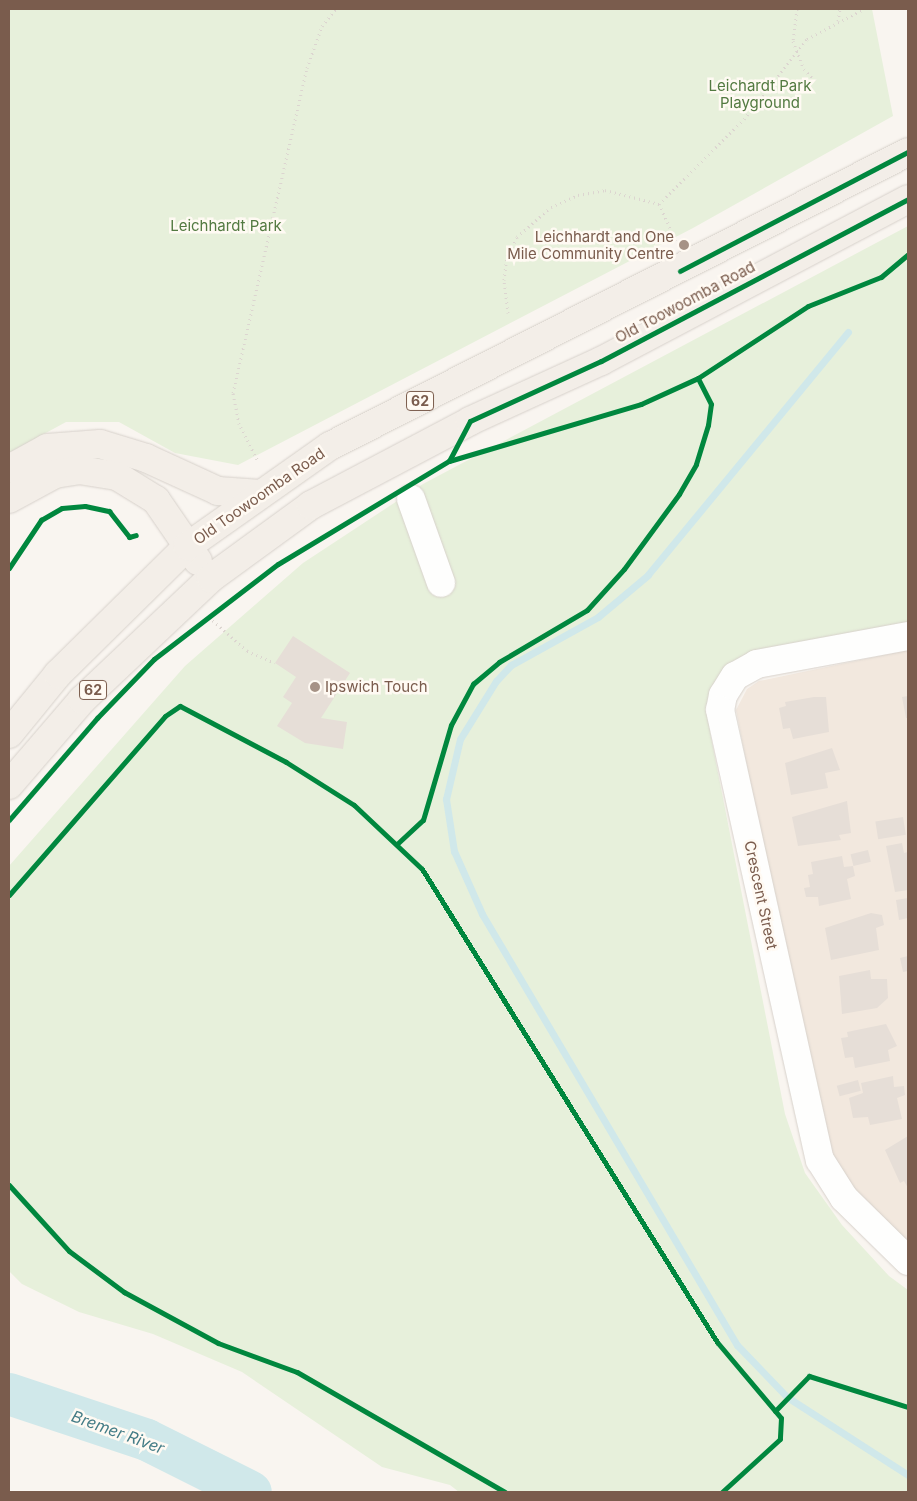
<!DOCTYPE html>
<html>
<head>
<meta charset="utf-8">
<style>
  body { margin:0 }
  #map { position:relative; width:917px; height:1501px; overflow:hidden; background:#f9f5f0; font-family:Inter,sans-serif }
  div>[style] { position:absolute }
  .residential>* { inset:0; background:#f2e8de }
  .green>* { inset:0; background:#e7f0db }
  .stream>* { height:7px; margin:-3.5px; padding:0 3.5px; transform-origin:3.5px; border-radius:3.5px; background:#d0e8ea }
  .river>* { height:42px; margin:-21px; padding:0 21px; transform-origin:21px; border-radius:21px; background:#d0e8ea }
  .building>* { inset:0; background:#e6ded7; transform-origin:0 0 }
  .path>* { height:3px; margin-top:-1.5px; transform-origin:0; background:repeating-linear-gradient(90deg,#dcd5d0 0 1px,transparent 0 5px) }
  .roads { filter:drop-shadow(0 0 1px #d7d1cb) drop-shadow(0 0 1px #d7d1cb) }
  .minor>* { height:28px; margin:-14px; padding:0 14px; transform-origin:14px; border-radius:14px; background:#fefefd }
  .major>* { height:28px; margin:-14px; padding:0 14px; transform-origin:14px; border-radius:14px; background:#f3eee8 }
  .cycleway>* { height:5px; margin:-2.5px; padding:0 2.5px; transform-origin:2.5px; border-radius:2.5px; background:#00873e }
  .dots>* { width:14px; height:14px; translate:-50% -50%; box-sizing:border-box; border:2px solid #fffaf3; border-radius:50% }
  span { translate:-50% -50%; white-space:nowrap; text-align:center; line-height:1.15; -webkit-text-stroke:5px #fffaf3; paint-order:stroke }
  .shield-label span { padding:1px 4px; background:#fffaf3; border:1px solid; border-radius:4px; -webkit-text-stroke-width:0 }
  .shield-label { font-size:14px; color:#7a5c4d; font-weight:700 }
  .park-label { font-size:15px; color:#537a41 }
  .poi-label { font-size:15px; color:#7a5c4d }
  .right { translate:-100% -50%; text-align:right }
  .left { translate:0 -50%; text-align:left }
  .street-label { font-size:15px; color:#7a5c4d }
  .water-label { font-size:16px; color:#437c86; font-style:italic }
  .frame { position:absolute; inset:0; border:10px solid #7a5c4d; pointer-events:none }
</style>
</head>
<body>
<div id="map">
  <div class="residential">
    <div style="clip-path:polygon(908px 650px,908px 1247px,834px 1166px,807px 1072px,736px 710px,747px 689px,759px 681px)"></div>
  </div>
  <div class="green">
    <div style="clip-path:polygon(9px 9px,872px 9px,893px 116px,693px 228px,238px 465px,175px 453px,119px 422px,66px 422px,9px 453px)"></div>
    <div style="clip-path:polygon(908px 226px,908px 629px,753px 660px,714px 705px,710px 732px,785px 1114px,805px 1173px,842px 1225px,889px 1276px,908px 1290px,908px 1492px,459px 1492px,450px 1485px,382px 1467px,242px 1372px,153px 1334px,79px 1312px,22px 1284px,9px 1271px,9px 866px,185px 666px,303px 563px,423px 484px)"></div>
  </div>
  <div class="stream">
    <div style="left:848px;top:332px;width:315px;rotate:129.5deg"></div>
    <div style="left:648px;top:575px;width:65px;rotate:140deg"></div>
    <div style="left:598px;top:617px;width:99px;rotate:151.1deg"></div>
    <div style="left:511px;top:665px;width:22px;rotate:133deg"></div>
    <div style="left:496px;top:681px;width:68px;rotate:121.8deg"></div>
    <div style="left:460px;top:739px;width:62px;rotate:103.1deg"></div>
    <div style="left:446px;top:799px;width:53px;rotate:81.3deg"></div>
    <div style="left:454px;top:851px;width:69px;rotate:66deg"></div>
    <div style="left:482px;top:914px;width:501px;rotate:59.39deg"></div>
    <div style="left:737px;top:1345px;width:72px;rotate:46.1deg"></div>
    <div style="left:787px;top:1397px;width:144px;rotate:32.8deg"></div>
  </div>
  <div class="river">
    <div style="left:9px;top:1394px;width:145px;rotate:18.4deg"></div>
    <div style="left:147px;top:1440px;width:116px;rotate:26.6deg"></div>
  </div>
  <div class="building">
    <div style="clip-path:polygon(293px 636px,350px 673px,321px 718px,347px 722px,343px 749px,305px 743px,277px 726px,292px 703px,283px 697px,296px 677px,275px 663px)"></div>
    <div style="clip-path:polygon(908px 696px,908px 718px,906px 718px,902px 697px)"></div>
    <div style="clip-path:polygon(814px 697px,826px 697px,829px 732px,793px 739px,790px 728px,783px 729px,779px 708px,786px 706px,785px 702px)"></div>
    <div style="clip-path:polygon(832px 748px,840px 770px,825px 773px,828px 788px,791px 795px,785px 763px)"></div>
    <div style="clip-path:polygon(847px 801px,851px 833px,839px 835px,841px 840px,798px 846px,792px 817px)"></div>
    <div style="left:903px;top:817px;width:18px;height:28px;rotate:81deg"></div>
    <div style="clip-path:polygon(902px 843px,904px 853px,908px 852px,908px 890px,895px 892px,886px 846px)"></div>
    <div style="left:868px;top:850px;width:12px;height:18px;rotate:76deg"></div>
    <div style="clip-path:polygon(842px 856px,844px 867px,853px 866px,855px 876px,847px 879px,851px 899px,819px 906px,818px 897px,806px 897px,804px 888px,810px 887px,808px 875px,813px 874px,811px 862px)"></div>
    <div style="clip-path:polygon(908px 898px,908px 918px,899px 920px,896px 900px)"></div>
    <div style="clip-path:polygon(871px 913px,882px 915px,884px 925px,876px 928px,879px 950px,831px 960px,825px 928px)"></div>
    <div style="clip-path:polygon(908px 956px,908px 971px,903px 972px,900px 958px)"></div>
    <div style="clip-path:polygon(870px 970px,871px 979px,887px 979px,888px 998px,877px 1008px,842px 1014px,839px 976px)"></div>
    <div style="clip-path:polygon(886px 1024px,897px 1046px,888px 1050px,890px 1061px,855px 1068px,853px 1057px,845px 1058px,841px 1038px,848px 1037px,847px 1032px)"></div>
    <div style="clip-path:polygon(893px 1076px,894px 1087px,904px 1086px,905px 1095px,897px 1098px,902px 1119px,870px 1125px,868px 1117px,853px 1118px,849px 1098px,863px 1093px,861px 1083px)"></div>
    <div style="left:858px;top:1080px;width:11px;height:22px;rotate:75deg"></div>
    <div style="clip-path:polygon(908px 1136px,908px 1188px,904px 1181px,900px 1183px,885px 1150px)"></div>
  </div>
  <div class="path">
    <div style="left:797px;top:9px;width:32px;rotate:97deg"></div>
    <div style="left:793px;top:41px;width:30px;rotate:69deg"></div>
    <div style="left:804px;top:69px;width:16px;rotate:47deg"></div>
    <div style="left:838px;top:21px;width:12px;rotate:-81deg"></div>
    <div style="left:659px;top:204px;width:120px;rotate:-45deg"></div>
    <div style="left:744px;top:119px;width:102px;rotate:-51.8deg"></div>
    <div style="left:807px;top:39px;width:64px;rotate:-27.8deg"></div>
    <div style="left:508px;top:313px;width:33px;rotate:-97deg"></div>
    <div style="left:504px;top:280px;width:24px;rotate:-83deg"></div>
    <div style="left:507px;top:256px;width:21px;rotate:-62deg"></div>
    <div style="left:517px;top:237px;width:45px;rotate:-41.4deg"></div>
    <div style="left:551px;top:207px;width:30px;rotate:-24deg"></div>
    <div style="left:578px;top:195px;width:27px;rotate:-10deg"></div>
    <div style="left:605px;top:190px;width:56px;rotate:14.5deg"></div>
    <div style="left:659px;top:204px;width:40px;rotate:65deg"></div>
    <div style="left:257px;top:459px;width:39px;rotate:-117deg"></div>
    <div style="left:239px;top:424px;width:32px;rotate:-101deg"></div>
    <div style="left:233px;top:393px;width:333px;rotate:-77.2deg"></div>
    <div style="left:307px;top:68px;width:45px;rotate:-70.3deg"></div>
    <div style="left:322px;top:26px;width:22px;rotate:-51deg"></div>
    <div style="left:209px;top:617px;width:51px;rotate:41.8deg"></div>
    <div style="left:247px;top:651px;width:30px;rotate:23deg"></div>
  </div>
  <div class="roads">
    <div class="minor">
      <div style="left:411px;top:499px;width:89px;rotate:70.3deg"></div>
      <div style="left:908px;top:636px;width:154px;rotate:169.5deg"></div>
      <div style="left:757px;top:664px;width:25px;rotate:151deg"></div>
      <div style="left:735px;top:676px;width:22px;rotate:122deg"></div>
      <div style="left:723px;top:695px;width:15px;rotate:101deg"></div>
      <div style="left:720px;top:710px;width:461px;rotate:77.5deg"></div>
      <div style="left:820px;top:1160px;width:45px;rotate:57.7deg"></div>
      <div style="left:844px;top:1198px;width:90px;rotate:44.5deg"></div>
    </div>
    <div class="major">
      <div style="left:9px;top:469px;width:43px;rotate:-28.9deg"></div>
      <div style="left:47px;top:448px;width:53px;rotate:-4.3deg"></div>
      <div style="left:100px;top:444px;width:48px;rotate:16.9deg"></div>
      <div style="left:146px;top:458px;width:79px;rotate:24.6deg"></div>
      <div style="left:218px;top:491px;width:39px;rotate:4deg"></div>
      <div style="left:9px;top:499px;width:52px;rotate:-28.5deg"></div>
      <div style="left:55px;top:474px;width:24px;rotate:-9deg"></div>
      <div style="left:79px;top:470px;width:38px;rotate:9deg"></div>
      <div style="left:117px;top:476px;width:46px;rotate:31.6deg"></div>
      <div style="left:156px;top:500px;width:74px;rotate:55.5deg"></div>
      <div style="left:9px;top:734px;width:77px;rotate:-50.8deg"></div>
      <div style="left:58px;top:674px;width:182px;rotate:-44.6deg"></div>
      <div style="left:188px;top:546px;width:174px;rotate:-35.2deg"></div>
      <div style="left:330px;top:446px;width:648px;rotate:-26.96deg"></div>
      <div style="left:9px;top:785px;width:112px;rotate:-49.3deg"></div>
      <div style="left:82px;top:700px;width:178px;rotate:-43.4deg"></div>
      <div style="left:211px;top:578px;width:124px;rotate:-36.1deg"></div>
      <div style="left:311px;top:505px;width:180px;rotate:-27.8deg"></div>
      <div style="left:470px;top:421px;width:144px;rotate:-24.6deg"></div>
      <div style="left:601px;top:361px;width:347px;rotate:-27.8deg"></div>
    </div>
  </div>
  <div class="cycleway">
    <div style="left:680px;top:271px;width:257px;rotate:-27.6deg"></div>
    <div style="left:449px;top:461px;width:45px;rotate:-62.3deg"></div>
    <div style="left:470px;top:421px;width:144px;rotate:-24.6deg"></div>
    <div style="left:601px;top:361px;width:347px;rotate:-27.8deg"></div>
    <div style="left:9px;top:568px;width:58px;rotate:-56.3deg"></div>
    <div style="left:41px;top:520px;width:24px;rotate:-30deg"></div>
    <div style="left:62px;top:508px;width:23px;rotate:-5deg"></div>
    <div style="left:85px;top:506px;width:25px;rotate:12deg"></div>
    <div style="left:109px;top:511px;width:33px;rotate:52deg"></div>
    <div style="left:129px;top:537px;width:7px;rotate:-16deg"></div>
    <div style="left:9px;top:820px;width:135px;rotate:-49.2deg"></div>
    <div style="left:97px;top:718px;width:82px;rotate:-46deg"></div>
    <div style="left:154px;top:659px;width:156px;rotate:-37.5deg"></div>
    <div style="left:278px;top:564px;width:200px;rotate:-31.1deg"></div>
    <div style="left:449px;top:461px;width:200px;rotate:-16.5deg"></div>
    <div style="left:641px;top:404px;width:63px;rotate:-24.5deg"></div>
    <div style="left:698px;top:378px;width:131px;rotate:-33.2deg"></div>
    <div style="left:808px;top:306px;width:79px;rotate:-21.7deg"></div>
    <div style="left:881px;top:277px;width:35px;rotate:-40deg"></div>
    <div style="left:398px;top:843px;width:34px;rotate:-43deg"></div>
    <div style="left:423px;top:820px;width:99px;rotate:-73.6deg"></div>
    <div style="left:451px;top:725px;width:47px;rotate:-61.8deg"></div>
    <div style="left:473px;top:684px;width:34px;rotate:-40deg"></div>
    <div style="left:499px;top:662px;width:102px;rotate:-30.6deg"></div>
    <div style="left:587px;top:610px;width:55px;rotate:-47.9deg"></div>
    <div style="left:624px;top:569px;width:93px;rotate:-53.7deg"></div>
    <div style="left:679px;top:494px;width:34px;rotate:-60deg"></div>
    <div style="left:696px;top:464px;width:41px;rotate:-72.9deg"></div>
    <div style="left:708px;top:425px;width:21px;rotate:-82deg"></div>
    <div style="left:711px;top:404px;width:29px;rotate:-117deg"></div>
    <div style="left:9px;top:895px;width:237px;rotate:-48.9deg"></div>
    <div style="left:165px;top:716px;width:18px;rotate:-34deg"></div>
    <div style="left:180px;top:706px;width:120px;rotate:27.8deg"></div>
    <div style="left:286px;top:762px;width:80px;rotate:32.3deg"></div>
    <div style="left:354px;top:805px;width:93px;rotate:43.3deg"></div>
    <div style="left:422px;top:869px;width:557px;rotate:58.05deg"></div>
    <div style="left:717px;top:1342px;width:99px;rotate:49.9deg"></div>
    <div style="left:781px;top:1418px;width:21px;rotate:93deg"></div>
    <div style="left:780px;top:1439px;width:79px;rotate:137.6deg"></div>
    <div style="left:9px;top:1185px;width:89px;rotate:47.7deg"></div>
    <div style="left:69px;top:1251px;width:69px;rotate:36.7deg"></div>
    <div style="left:124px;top:1292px;width:107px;rotate:28.5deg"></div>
    <div style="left:218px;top:1343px;width:84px;rotate:20.2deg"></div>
    <div style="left:297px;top:1372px;width:240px;rotate:30deg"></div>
    <div style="left:775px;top:1411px;width:49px;rotate:-45.8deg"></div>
    <div style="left:809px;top:1376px;width:104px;rotate:17.4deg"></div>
  </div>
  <div class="dots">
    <div style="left:684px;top:245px;background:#a69286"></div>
    <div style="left:315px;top:687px;background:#a69286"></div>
  </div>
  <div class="shield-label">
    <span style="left:420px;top:401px">62</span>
    <span style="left:93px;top:690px">62</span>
  </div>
  <div class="park-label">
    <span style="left:760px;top:94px">Leichardt Park<br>Playground</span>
    <span style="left:226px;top:226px">Leichhardt Park</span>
  </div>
  <div class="poi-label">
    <span class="right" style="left:674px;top:245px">Leichhardt and One<br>Mile Community Centre</span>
    <span class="left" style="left:325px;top:687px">Ipswich Touch</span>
  </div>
  <div class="street-label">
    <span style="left:685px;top:302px;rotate:-28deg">Old Toowoomba Road</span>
    <span style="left:259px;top:496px;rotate:-35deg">Old Toowoomba Road</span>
    <span style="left:761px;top:895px;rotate:78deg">Crescent Street</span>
  </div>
  <div class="water-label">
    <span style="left:118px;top:1432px;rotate:20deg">Bremer River</span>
  </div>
  <div class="frame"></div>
</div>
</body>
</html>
